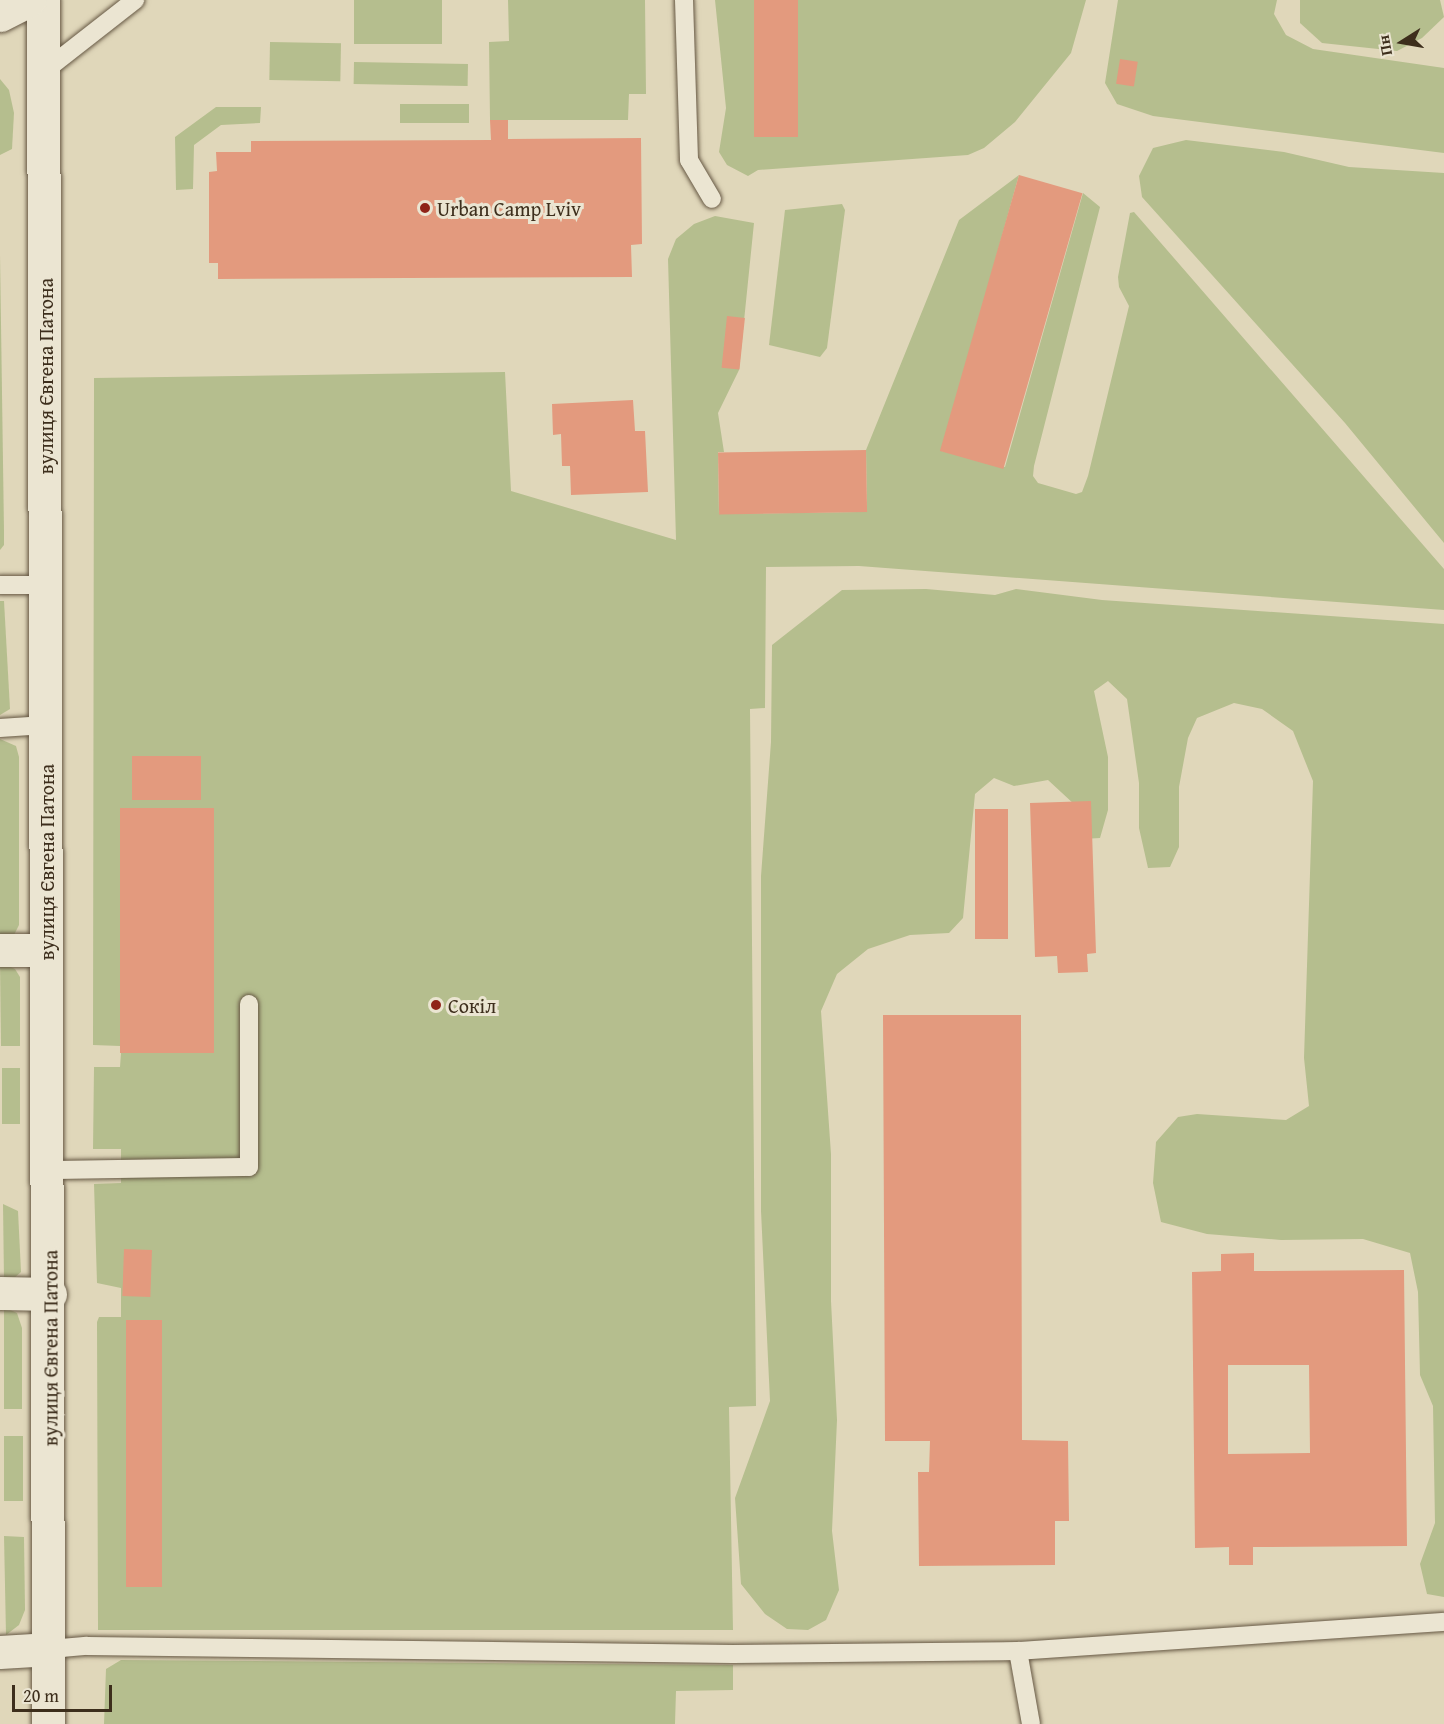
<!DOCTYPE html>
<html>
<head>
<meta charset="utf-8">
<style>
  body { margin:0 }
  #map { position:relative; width:1444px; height:1724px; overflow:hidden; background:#e0d7ba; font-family:"Gentium Book Plus",serif }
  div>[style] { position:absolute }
  .green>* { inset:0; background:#b5be8e; transform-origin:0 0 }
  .building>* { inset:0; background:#e39a7e; transform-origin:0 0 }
  .roads { filter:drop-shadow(0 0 2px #665844) drop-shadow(0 0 2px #665844) }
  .lane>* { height:18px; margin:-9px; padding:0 9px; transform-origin:9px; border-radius:9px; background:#ebe5d2 }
  .street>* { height:33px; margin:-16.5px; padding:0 16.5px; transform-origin:16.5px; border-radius:16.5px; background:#ebe5d2 }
  .secondary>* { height:33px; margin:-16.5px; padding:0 16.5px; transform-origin:16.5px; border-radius:16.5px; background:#ebe5d2 }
  .dots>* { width:16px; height:16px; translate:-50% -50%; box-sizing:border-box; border:3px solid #ebe5d2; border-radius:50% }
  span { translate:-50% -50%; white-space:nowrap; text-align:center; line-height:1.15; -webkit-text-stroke:6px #ebe5d2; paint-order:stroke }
  .poi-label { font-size:20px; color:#3d2e1c }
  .left { translate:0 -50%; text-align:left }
  .street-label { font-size:20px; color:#3d2e1c }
  .north { position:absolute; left:1372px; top:12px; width:60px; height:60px; -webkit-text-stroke:4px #ebe5d2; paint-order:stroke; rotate:259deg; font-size:16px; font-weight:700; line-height:24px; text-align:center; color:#3d2e1c }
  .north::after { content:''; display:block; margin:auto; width:21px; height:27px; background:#3d2e1c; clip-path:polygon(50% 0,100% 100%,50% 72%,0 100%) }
  .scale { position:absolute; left:12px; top:1685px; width:100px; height:27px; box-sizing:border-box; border:3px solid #3d2e1c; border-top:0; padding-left:8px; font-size:18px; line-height:21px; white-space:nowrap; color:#3d2e1c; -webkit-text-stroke:4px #ebe5d2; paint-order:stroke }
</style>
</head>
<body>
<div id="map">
  <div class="green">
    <div style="left:354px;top:0;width:88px;height:44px"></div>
    <div style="clip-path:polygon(508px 0,645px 0,646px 94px,629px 94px,628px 120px,490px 120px,489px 42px,509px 41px)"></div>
    <div style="clip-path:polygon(715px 0,1086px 0,1071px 53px,1015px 122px,984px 148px,968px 155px,758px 170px,748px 176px,727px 165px,719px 152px,726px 108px)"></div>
    <div style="clip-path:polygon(1118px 0,1277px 0,1274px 14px,1286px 35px,1313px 49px,1444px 68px,1444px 153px,1153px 116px,1117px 104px,1105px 83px)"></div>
    <div style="clip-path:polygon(1300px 0,1440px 0,1444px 17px,1422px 38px,1397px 51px,1350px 46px,1322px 43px,1300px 23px)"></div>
    <div style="left:270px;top:42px;width:71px;height:38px;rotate:1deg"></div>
    <div style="left:354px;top:62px;width:114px;height:22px;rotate:1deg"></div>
    <div style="clip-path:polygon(0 79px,9px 90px,14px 113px,12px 149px,0 155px)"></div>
    <div style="left:400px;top:104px;width:69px;height:19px"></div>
    <div style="clip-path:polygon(216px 107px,261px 107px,260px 123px,221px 125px,194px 145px,193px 189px,176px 190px,175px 137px)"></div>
    <div style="clip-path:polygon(1186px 140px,1284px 152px,1349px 167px,1444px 173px,1444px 543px,1345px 423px,1142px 197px,1139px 176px,1153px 148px)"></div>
    <div style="clip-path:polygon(1019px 175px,942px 451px,1005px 467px,1083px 193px,1100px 207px,1034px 466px,1033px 476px,1038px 483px,1076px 494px,1082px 492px,1088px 476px,1129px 306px,1119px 287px,1118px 277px,1130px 213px,1134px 212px,1444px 569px,1444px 610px,859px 566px,766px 567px,765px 708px,750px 709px,756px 1406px,729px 1407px,733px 1630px,98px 1630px,97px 1322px,99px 1317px,121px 1317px,121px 1288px,97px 1283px,94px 1184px,121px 1183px,121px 1149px,93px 1149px,94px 1067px,120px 1067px,121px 1053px,120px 1046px,93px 1045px,94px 378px,505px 372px,511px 491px,676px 540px,668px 259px,676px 239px,694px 224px,715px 216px,754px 223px,739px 370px,718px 413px,724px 452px,718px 452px,719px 514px,858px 512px,867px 506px,866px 450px,959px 220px)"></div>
    <div style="clip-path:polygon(842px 204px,845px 210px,827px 348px,820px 357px,769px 345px,785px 210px)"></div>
    <div style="clip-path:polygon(0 254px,4px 531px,4px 545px,0 550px)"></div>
    <div style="clip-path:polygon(926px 589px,995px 595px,1016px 589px,1102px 600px,1444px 624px,1444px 1597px,1427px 1594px,1420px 1564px,1435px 1523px,1433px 1406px,1420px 1375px,1418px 1292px,1410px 1253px,1363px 1239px,1281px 1240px,1207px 1234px,1161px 1222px,1153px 1183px,1156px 1142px,1178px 1117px,1197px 1114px,1286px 1120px,1309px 1106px,1304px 1058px,1313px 781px,1293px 731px,1262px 709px,1234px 703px,1197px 718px,1188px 738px,1179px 787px,1179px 847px,1170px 867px,1148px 868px,1139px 828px,1139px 783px,1127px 699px,1108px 681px,1094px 691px,1108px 757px,1108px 810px,1100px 838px,1083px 839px,1075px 805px,1048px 780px,1014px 786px,994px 778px,975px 794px,963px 918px,949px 933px,910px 935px,868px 949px,837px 974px,821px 1011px,831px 1154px,831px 1301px,837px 1420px,832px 1531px,839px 1590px,826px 1620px,808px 1630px,787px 1629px,765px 1614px,741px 1584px,735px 1498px,770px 1401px,761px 1211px,761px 876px,771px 742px,772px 645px,842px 590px)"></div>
    <div style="clip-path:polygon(0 601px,4px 601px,10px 709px,0 715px)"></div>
    <div style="clip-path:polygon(0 739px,16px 746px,19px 757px,19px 925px,14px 935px,0 941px)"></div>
    <div style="clip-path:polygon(0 962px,15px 969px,20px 977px,20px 1046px,1px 1046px)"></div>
    <div style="left:2px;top:1068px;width:18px;height:56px"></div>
    <div style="clip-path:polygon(3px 1204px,18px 1211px,21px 1272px,13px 1279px,4px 1280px)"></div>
    <div style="clip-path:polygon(4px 1307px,17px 1313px,22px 1328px,22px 1409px,4px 1409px)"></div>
    <div style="left:4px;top:1436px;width:19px;height:65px"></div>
    <div style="clip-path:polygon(4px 1536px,24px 1537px,25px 1610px,19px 1625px,6px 1635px)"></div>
    <div style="clip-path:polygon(121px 1660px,733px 1665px,733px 1690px,676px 1691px,675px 1724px,104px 1724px,106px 1669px)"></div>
  </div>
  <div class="building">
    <div style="left:754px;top:0;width:44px;height:137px"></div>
    <div style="left:1120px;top:59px;width:18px;height:25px;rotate:9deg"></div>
    <div style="clip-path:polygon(490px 120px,508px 120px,508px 139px,641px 138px,642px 244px,631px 245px,632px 277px,218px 279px,218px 263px,209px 263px,209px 172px,217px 171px,216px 152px,251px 152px,251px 141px,491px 140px)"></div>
    <div style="left:1019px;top:175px;width:66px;height:287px;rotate:16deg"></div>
    <div style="left:727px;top:316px;width:18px;height:52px;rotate:6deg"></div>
    <div style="clip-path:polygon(633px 400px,635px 431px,645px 431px,648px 492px,571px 495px,570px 466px,562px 466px,561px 434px,553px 435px,552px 404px)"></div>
    <div style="left:866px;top:450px;width:62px;height:148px;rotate:89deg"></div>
    <div style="left:132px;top:756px;width:69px;height:44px"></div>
    <div style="clip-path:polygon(1091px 801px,1096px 953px,1087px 954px,1088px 972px,1058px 973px,1057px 956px,1035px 957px,1030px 803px)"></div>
    <div style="left:120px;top:808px;width:94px;height:245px"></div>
    <div style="left:975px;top:809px;width:33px;height:130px"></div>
    <div style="clip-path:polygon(883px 1015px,1021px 1015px,1022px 1440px,1068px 1441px,1069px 1521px,1055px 1521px,1055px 1565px,919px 1566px,918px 1472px,929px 1472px,930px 1441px,885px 1441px)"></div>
    <div style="left:124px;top:1249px;width:28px;height:47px;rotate:2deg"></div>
    <div style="clip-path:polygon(evenodd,1254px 1253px,1254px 1271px,1404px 1270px,1407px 1546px,1253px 1547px,1253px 1565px,1229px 1565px,1229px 1547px,1195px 1548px,1192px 1272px,1221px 1271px,1221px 1254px,1254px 1253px,1228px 1365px,1309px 1365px,1310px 1453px,1228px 1454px,1228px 1365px)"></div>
    <div style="left:126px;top:1320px;width:36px;height:267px"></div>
  </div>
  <div class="roads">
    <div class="lane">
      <div style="left:684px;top:0;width:160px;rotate:88.2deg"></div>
      <div style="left:689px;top:160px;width:45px;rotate:59.5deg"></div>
      <div style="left:43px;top:72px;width:117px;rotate:-38deg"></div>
      <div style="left:0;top:585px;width:44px"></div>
      <div style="left:0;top:728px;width:45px;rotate:-3.8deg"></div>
      <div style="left:49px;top:1170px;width:200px;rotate:-0.9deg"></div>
      <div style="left:249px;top:1167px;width:163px;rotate:-90deg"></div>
      <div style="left:50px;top:1649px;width:37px;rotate:-5deg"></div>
      <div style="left:87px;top:1646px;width:646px;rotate:0.71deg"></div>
      <div style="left:733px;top:1654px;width:285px;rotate:-0.6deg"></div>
      <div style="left:1018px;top:1651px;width:427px;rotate:-3.9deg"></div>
      <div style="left:1018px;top:1651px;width:74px;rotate:79.9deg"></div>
    </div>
    <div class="street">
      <div style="left:0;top:950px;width:46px"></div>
      <div style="left:0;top:1293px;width:50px;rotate:1.1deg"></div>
      <div style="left:0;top:1652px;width:50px;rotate:-3.4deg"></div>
    </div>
    <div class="secondary">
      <div style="left:43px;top:0;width:1724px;rotate:89.83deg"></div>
      <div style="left:0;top:15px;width:33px;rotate:-27deg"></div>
    </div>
  </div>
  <div class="dots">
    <div style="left:425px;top:208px;background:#8f2418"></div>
    <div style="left:436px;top:1005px;background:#8f2418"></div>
  </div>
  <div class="poi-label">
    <span class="left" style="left:437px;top:208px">Urban Camp Lviv</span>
    <span class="left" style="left:448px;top:1005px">Сокіл</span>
  </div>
  <div class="street-label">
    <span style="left:45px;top:376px;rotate:-90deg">вулиця Євгена Патона</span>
    <span style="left:46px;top:862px;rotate:-90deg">вулиця Євгена Патона</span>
    <span style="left:50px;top:1348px;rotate:-90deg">вулиця Євгена Патона</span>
  </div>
  <div class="north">Пн</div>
  <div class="scale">20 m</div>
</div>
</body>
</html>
